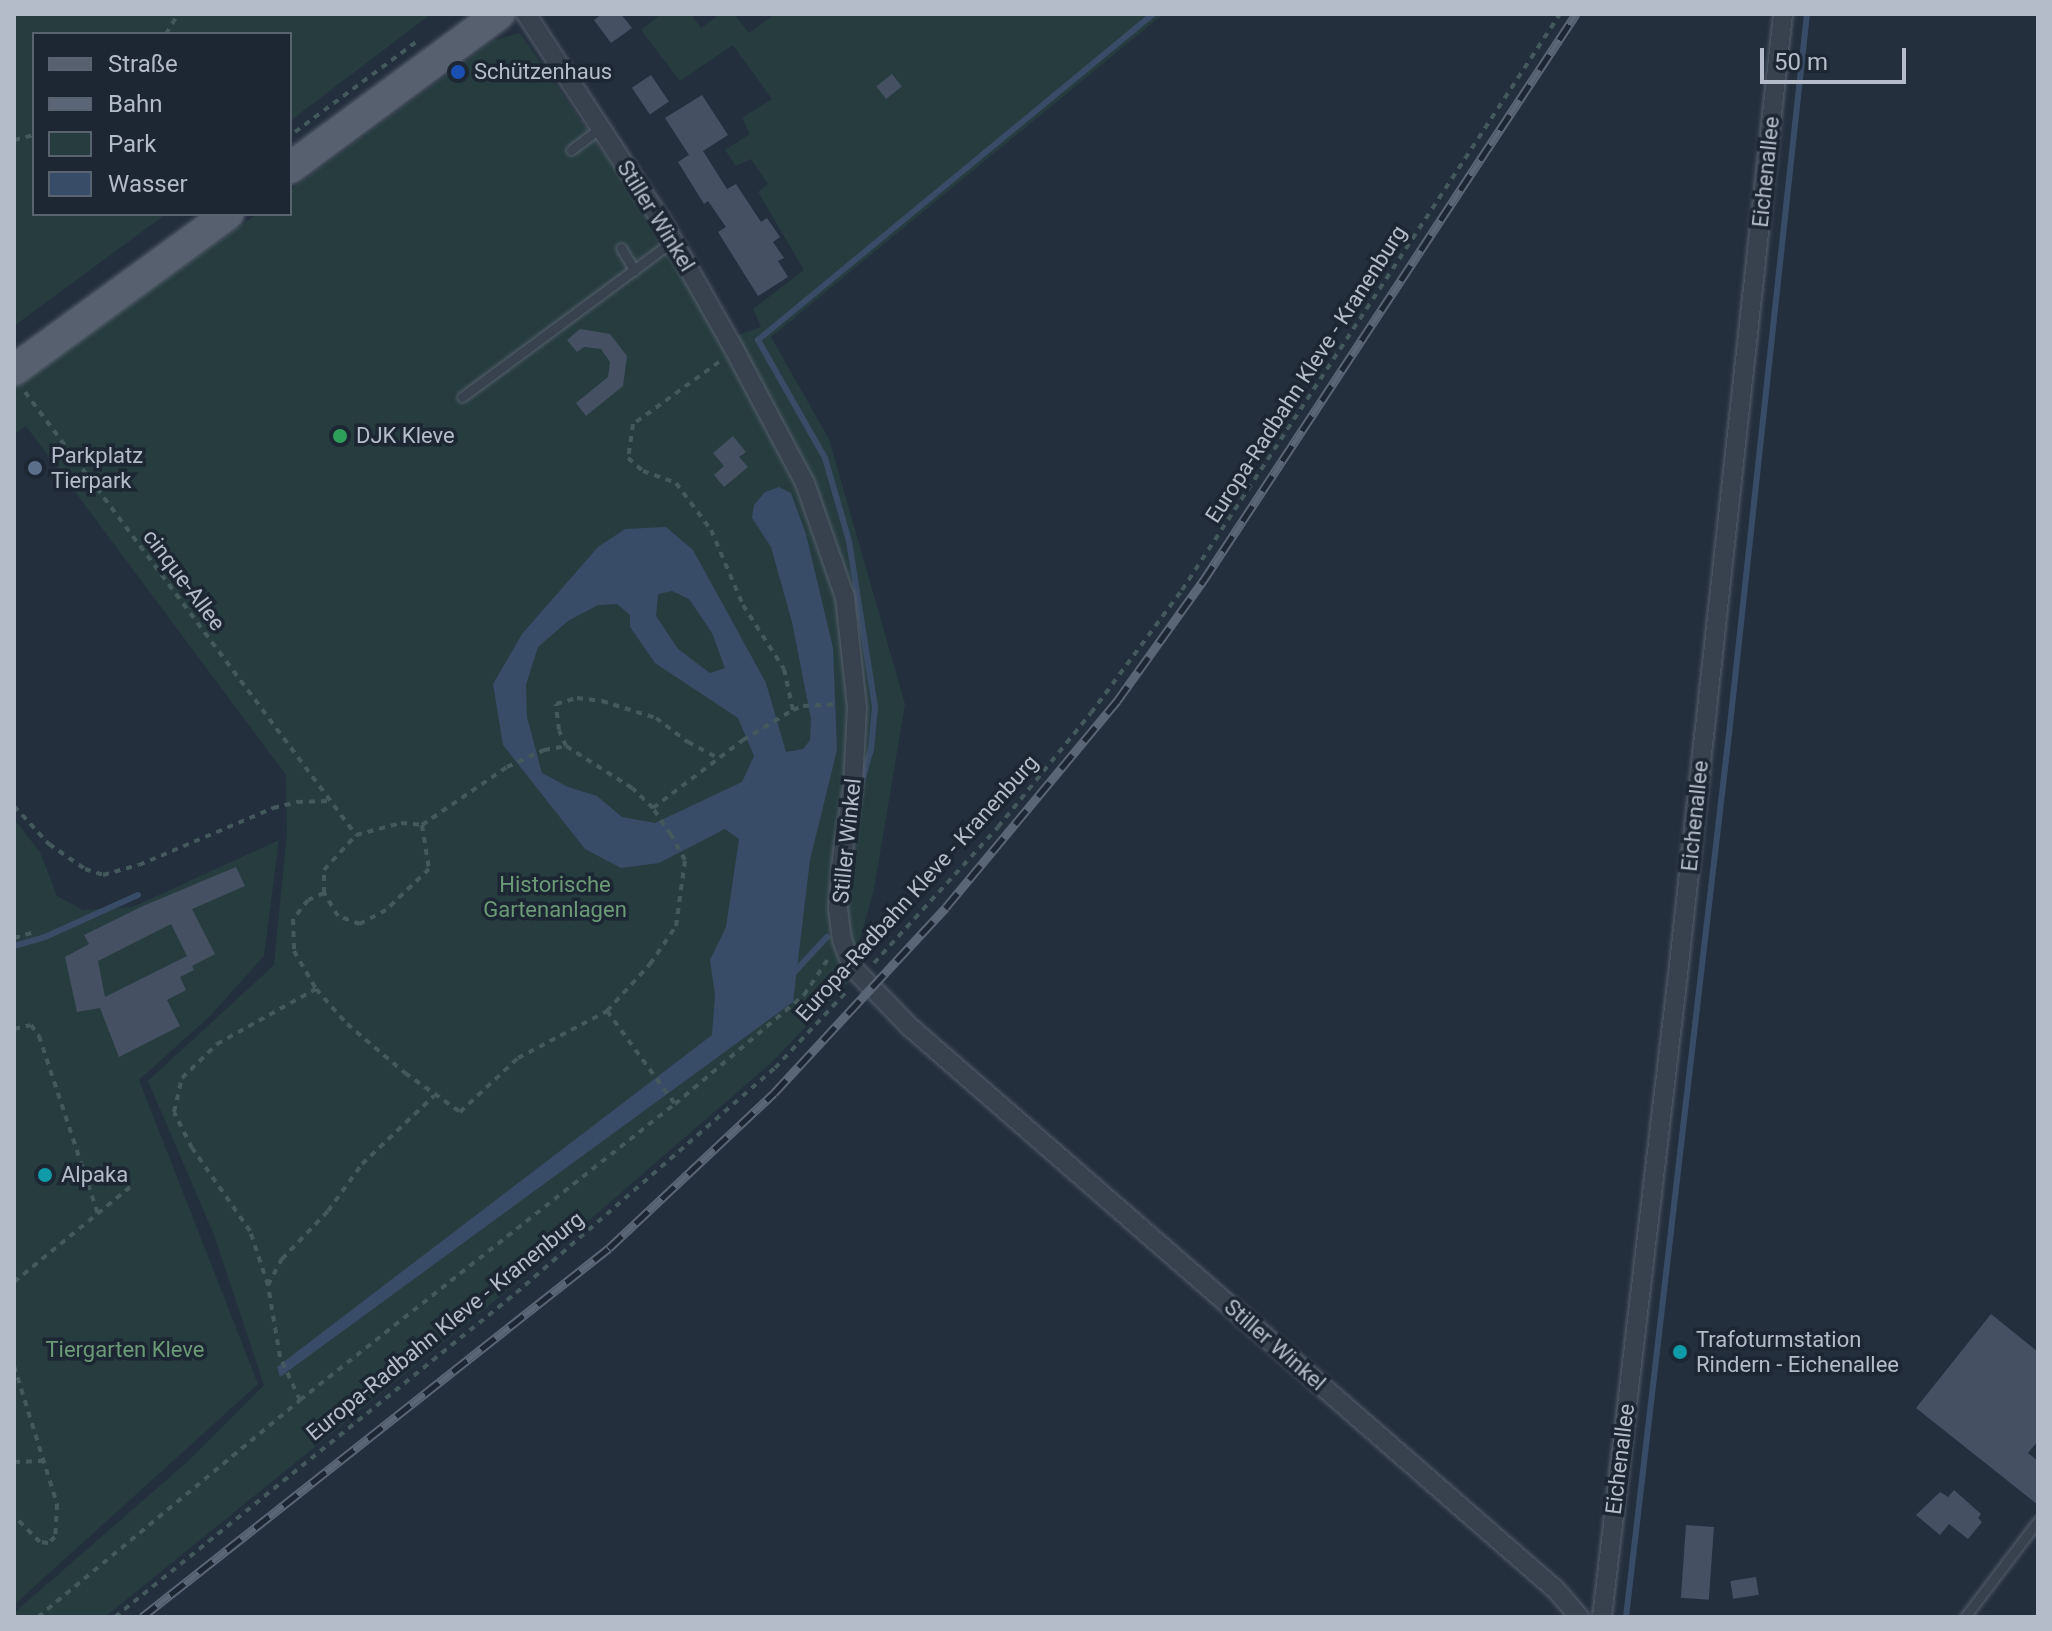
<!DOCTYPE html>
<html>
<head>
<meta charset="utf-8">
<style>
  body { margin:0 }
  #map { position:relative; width:2052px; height:1631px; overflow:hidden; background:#242f3e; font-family:Roboto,sans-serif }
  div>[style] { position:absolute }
  .green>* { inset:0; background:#263c3f }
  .water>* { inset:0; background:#394c67 }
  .stream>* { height:6px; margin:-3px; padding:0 3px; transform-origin:3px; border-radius:3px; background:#394c67 }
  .building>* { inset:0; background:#455162; transform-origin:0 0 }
  .path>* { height:4px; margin-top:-2px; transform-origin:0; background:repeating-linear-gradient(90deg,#44595c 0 6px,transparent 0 12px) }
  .roads { filter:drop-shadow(0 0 2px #565f6c) drop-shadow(0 0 2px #565f6c) }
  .lane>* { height:9px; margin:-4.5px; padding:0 4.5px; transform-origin:4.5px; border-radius:4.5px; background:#38414e }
  .street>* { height:18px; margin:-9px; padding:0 9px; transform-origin:9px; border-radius:9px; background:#38414e }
  .primary>* { height:30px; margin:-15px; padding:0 15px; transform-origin:15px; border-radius:15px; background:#56606e }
  .rail>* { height:9px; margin-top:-4.5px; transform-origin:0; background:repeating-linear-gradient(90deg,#1d2633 0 18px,#5a6575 0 36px); box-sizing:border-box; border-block:2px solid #5a6575 }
  .dots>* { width:22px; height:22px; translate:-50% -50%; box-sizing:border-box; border:4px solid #1d2633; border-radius:50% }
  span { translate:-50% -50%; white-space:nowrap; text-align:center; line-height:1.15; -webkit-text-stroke:7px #1d2633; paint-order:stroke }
  .poi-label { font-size:22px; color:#b4bcc9 }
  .left { translate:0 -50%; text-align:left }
  .street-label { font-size:22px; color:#b4bcc9 }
  .park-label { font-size:22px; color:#6b9a76 }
  .frame { position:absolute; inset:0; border:16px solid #b4bcc9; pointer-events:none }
  .legend { position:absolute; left:32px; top:32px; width:260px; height:184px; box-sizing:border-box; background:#1d2633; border:2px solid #59626f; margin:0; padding:10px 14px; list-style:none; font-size:24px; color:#b4bcc9 }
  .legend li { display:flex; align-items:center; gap:16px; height:40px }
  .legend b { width:40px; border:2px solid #59626f }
  .scale { position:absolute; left:1760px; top:48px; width:146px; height:36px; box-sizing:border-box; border:4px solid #b4bcc9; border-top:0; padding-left:10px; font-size:24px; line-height:28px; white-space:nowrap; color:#b4bcc9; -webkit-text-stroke:6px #1d2633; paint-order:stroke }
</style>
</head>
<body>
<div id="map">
  <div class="green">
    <div style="clip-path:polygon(14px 14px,431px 14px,290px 121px,290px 34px,34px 34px,34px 214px,166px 214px,14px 326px)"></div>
    <div style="clip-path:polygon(661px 14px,691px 14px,701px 28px,720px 14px,734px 14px,749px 33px,775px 14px,1163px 14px,771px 337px,829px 439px,905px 704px,874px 889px,857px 951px,860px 970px,771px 1063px,512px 1287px,105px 1617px,14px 1617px,14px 1613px,187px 1462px,264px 1385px,214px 1235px,148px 1081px,274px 965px,287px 832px,286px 775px,26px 426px,14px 434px,14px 387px,257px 214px,290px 214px,290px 190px,494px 40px,520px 33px,661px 235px,724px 340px,761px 327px,753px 309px,804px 270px,758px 192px,768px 184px,751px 159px,736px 166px,725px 150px,750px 134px,742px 118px,772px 99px,733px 45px,680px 81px,641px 30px)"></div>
    <div style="clip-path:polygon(14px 819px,40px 852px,57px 896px,83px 910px,133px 907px,279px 840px,264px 956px,210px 1016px,139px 1080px,258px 1384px,14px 1605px)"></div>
  </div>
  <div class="water">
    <div style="clip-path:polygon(evenodd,779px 487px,791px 493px,806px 534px,833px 648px,837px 750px,810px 860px,793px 1002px,280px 1377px,277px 1367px,712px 1035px,715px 995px,710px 960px,726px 927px,739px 839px,725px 829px,659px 863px,621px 868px,585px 849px,503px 745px,493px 684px,522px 634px,598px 547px,625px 529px,666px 527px,693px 550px,766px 683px,786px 752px,803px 749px,810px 740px,811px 719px,792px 622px,771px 547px,752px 518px,754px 505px,765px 492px,779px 487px,672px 591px,689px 599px,712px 633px,725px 668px,710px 673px,678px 649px,656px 616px,658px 594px,672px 591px,779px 487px,617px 604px,630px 615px,630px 627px,655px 663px,738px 718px,754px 756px,742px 782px,655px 823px,622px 817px,597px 796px,568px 787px,542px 773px,527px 717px,526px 685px,538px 647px,568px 621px,598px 605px,617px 604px)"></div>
  </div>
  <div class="stream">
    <div style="left:861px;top:784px;width:35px;rotate:-74deg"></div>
    <div style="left:871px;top:750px;width:43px;rotate:-84.7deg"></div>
    <div style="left:875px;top:707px;width:168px;rotate:-98.9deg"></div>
    <div style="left:849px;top:541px;width:86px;rotate:-106.1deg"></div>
    <div style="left:825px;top:458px;width:136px;rotate:-119.6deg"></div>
    <div style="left:758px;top:340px;width:512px;rotate:-39.53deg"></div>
    <div style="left:14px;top:946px;width:32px;rotate:-16deg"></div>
    <div style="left:45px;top:937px;width:102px;rotate:-24.3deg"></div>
    <div style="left:789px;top:978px;width:56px;rotate:-47.2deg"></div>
    <div style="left:1626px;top:1617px;width:889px;rotate:-83.35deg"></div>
    <div style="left:1729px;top:734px;width:724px;rotate:-83.82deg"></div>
  </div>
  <div class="building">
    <div style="clip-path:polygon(602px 14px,621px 14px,632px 28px,611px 43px,594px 20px)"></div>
    <div style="left:892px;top:74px;width:16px;height:20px;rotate:52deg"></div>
    <div style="left:651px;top:75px;width:32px;height:23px;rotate:56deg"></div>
    <div style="clip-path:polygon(702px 95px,728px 135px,703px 151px,727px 189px,736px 184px,761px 222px,767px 218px,780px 237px,773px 242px,784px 258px,778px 261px,788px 277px,758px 296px,718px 232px,726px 227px,708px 201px,704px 204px,678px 162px,689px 155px,665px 118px)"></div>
    <div style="clip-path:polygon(580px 329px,610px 334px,627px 356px,623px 386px,586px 416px,576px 403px,608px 377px,610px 362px,601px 349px,584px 347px,577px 352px,567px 340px)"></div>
    <div style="clip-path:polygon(733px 436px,746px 452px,739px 457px,748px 467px,724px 487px,714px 475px,724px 466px,713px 453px)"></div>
    <div style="clip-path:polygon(236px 867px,245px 886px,192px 909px,215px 954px,192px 966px,171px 924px,98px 961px,105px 997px,187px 956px,194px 970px,180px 977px,186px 990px,167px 1000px,180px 1026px,119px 1057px,100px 1008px,77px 1012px,65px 957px,89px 944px,84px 935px,143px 906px)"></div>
    <div style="clip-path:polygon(1991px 1314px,2038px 1352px,2038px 1441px,2028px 1453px,2038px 1461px,2038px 1505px,1916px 1408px)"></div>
    <div style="clip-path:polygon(1954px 1490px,1981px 1514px,1978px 1518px,1982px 1522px,1968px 1539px,1949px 1524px,1940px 1535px,1916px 1515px,1940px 1492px,1948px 1497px)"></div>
    <div style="left:1686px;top:1525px;width:28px;height:73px;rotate:4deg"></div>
    <div style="left:1756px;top:1577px;width:18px;height:26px;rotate:81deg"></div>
  </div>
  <div class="path">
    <div style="left:166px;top:34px;width:23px;rotate:-59deg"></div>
    <div style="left:295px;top:132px;width:151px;rotate:-36.6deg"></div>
    <div style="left:14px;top:140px;width:21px;rotate:-14deg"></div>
    <div style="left:719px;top:362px;width:106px;rotate:144.2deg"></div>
    <div style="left:633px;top:424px;width:34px;rotate:98deg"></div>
    <div style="left:628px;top:458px;width:20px;rotate:41deg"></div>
    <div style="left:643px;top:471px;width:35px;rotate:20deg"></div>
    <div style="left:676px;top:483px;width:59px;rotate:53.3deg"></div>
    <div style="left:711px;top:530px;width:82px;rotate:66.9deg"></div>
    <div style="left:743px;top:605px;width:76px;rotate:57.4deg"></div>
    <div style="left:784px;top:669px;width:42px;rotate:77.6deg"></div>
    <div style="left:25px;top:392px;width:553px;rotate:53.23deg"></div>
    <div style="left:14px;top:806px;width:52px;rotate:47.4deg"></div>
    <div style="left:49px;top:844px;width:44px;rotate:34.8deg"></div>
    <div style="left:85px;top:869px;width:19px;rotate:18deg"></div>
    <div style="left:103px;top:875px;width:37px;rotate:-16deg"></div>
    <div style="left:139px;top:865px;width:146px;rotate:-23deg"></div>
    <div style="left:273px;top:808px;width:25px;rotate:-14deg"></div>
    <div style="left:297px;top:802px;width:32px;rotate:-2deg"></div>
    <div style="left:653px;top:808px;width:113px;rotate:-37.1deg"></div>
    <div style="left:743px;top:740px;width:58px;rotate:-31deg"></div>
    <div style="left:793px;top:710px;width:11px;rotate:-22deg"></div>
    <div style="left:803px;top:706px;width:36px;rotate:-3deg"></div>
    <div style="left:401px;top:823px;width:21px;rotate:5deg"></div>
    <div style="left:422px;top:825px;width:45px;rotate:81deg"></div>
    <div style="left:429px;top:869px;width:59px;rotate:136.4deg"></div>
    <div style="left:386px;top:910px;width:30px;rotate:152deg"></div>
    <div style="left:360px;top:924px;width:23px;rotate:-160deg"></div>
    <div style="left:338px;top:916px;width:27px;rotate:-121deg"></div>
    <div style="left:324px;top:893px;width:23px;rotate:-90deg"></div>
    <div style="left:324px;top:870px;width:47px;rotate:-47.6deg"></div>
    <div style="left:356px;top:835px;width:47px;rotate:-14.9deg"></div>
    <div style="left:422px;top:825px;width:103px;rotate:-34.3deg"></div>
    <div style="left:507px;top:767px;width:41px;rotate:-24.7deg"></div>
    <div style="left:544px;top:750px;width:22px;rotate:-10deg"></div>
    <div style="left:324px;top:893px;width:17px;rotate:156deg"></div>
    <div style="left:308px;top:900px;width:24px;rotate:128deg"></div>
    <div style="left:293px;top:919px;width:32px;rotate:88deg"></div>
    <div style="left:294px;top:951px;width:44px;rotate:59.9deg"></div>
    <div style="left:316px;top:989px;width:47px;rotate:48.5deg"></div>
    <div style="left:347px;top:1024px;width:76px;rotate:40.2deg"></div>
    <div style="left:405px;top:1073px;width:67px;rotate:35.3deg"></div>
    <div style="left:460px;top:1112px;width:79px;rotate:-43deg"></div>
    <div style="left:518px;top:1058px;width:101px;rotate:-27.8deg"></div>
    <div style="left:607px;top:1011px;width:64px;rotate:-47.5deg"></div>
    <div style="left:650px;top:964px;width:46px;rotate:-55.6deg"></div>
    <div style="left:676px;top:926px;width:67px;rotate:-82.2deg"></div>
    <div style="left:685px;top:860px;width:29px;rotate:-119deg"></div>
    <div style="left:671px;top:835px;width:32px;rotate:-124deg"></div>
    <div style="left:653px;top:808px;width:29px;rotate:-136deg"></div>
    <div style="left:632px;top:788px;width:78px;rotate:-147.5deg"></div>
    <div style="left:566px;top:746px;width:17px;rotate:-114deg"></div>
    <div style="left:559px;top:730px;width:26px;rotate:-97deg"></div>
    <div style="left:556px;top:704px;width:22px;rotate:-16deg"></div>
    <div style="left:577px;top:698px;width:25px;rotate:7deg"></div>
    <div style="left:602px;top:701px;width:57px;rotate:17.5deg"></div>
    <div style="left:656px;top:718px;width:40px;rotate:37deg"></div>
    <div style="left:688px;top:742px;width:34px;rotate:28deg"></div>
    <div style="left:14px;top:938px;width:22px;rotate:-16deg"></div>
    <div style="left:874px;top:963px;width:184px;rotate:-47.6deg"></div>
    <div style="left:998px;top:827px;width:147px;rotate:-50.8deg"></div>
    <div style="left:1091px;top:713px;width:153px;rotate:-53.5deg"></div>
    <div style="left:1182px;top:590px;width:689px;rotate:-56.73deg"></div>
    <div style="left:607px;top:1011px;width:115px;rotate:53.8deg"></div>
    <div style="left:14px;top:1029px;width:17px;rotate:-13deg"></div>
    <div style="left:31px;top:1025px;width:14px;rotate:54deg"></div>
    <div style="left:39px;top:1036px;width:188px;rotate:71.7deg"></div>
    <div style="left:14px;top:1282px;width:156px;rotate:-39.3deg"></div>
    <div style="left:268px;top:1285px;width:57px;rotate:-108.4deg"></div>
    <div style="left:250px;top:1231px;width:101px;rotate:-124.9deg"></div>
    <div style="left:192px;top:1148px;width:40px;rotate:-116.6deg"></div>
    <div style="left:174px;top:1112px;width:35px;rotate:-77deg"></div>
    <div style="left:182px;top:1078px;width:49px;rotate:-44.2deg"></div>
    <div style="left:217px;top:1044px;width:113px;rotate:-29.1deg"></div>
    <div style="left:14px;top:1366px;width:145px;rotate:72.7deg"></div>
    <div style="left:57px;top:1504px;width:33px;rotate:93deg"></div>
    <div style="left:55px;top:1537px;width:9px;rotate:139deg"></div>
    <div style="left:48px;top:1543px;width:8px;rotate:-173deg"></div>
    <div style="left:40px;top:1542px;width:37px;rotate:-135deg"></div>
    <div style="left:300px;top:1400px;width:47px;rotate:-114.9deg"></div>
    <div style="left:280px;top:1357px;width:73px;rotate:-99.5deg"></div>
    <div style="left:268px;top:1285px;width:30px;rotate:-62deg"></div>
    <div style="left:282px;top:1259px;width:66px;rotate:-46.2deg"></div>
    <div style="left:328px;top:1211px;width:58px;rotate:-54.1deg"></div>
    <div style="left:362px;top:1164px;width:99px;rotate:-43.4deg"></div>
    <div style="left:14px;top:1462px;width:29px;rotate:-2deg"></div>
    <div style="left:38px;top:1617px;width:340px;rotate:-39.6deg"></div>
    <div style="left:300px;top:1400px;width:478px;rotate:-38.3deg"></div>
    <div style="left:675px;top:1104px;width:169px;rotate:-40.2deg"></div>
    <div style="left:804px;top:995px;width:47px;rotate:-56.3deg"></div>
    <div style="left:115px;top:1617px;width:516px;rotate:-38.94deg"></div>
    <div style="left:516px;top:1293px;width:343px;rotate:-41deg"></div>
    <div style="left:775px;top:1068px;width:107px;rotate:-46.9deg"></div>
  </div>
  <div class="roads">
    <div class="lane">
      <div style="left:571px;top:150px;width:38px;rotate:-37deg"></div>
      <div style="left:621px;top:248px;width:26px;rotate:59deg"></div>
      <div style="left:462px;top:397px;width:262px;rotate:-36.5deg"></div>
      <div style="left:1965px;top:1617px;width:121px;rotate:-52.8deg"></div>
    </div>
    <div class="street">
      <div style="left:526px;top:14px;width:246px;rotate:56.8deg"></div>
      <div style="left:661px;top:220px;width:150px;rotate:60.5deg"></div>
      <div style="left:735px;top:351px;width:149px;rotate:62.1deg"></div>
      <div style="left:805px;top:483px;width:121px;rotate:70.7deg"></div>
      <div style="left:845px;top:597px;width:111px;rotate:83.8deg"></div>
      <div style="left:857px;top:707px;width:79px;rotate:92.9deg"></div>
      <div style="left:853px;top:786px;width:73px;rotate:98.7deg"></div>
      <div style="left:842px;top:858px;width:50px;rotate:94.6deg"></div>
      <div style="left:838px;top:908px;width:32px;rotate:83deg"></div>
      <div style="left:842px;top:940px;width:30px;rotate:69deg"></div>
      <div style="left:853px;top:968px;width:82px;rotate:46deg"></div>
      <div style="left:910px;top:1027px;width:855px;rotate:41.07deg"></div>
      <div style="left:1555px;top:1589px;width:37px;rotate:49deg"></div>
      <div style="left:1602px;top:1617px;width:647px;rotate:-83.26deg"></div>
      <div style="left:1678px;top:974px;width:966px;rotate:-83.76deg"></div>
    </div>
    <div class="primary">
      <div style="left:290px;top:168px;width:260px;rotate:-36.4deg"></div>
      <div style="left:14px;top:370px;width:265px;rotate:-36.1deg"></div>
    </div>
  </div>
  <div class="rail">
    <div style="left:142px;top:1617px;width:595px;rotate:-38.31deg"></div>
    <div style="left:609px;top:1248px;width:226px;rotate:-43.2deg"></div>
    <div style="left:774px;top:1093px;width:253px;rotate:-47.2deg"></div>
    <div style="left:946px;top:907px;width:268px;rotate:-50.3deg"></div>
    <div style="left:1117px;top:701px;width:148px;rotate:-54.4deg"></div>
    <div style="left:1203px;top:581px;width:679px;rotate:-56.66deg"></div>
  </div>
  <div class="dots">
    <div style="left:458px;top:72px;background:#1a4fb4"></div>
    <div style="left:340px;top:436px;background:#2e9e5b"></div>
    <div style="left:35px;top:468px;background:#5c6f8a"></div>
    <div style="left:45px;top:1175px;background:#0f9aa8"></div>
    <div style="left:1680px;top:1352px;background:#0f9aa8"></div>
  </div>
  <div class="poi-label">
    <span class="left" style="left:474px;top:72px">Schützenhaus</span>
    <span class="left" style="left:356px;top:436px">DJK Kleve</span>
    <span class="left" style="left:51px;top:468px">Parkplatz<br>Tierpark</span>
    <span class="left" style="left:61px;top:1175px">Alpaka</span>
    <span class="left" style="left:1696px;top:1352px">Trafoturmstation<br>Rindern - Eichenallee</span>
  </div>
  <div class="street-label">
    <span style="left:1766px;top:172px;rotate:-84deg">Eichenallee</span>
    <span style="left:656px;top:216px;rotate:58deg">Stiller Winkel</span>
    <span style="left:1306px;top:374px;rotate:-57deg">Europa-Radbahn Kleve - Kranenburg</span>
    <span style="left:184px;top:580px;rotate:53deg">cinque-Allee</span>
    <span style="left:1695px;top:816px;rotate:-84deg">Eichenallee</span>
    <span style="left:847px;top:841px;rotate:-84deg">Stiller Winkel</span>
    <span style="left:917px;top:888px;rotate:-48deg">Europa-Radbahn Kleve - Kranenburg</span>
    <span style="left:445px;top:1326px;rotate:-39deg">Europa-Radbahn Kleve - Kranenburg</span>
    <span style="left:1275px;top:1345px;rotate:41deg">Stiller Winkel</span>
    <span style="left:1620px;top:1459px;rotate:-83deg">Eichenallee</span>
  </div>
  <div class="park-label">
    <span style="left:555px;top:897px">Historische<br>Gartenanlagen</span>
    <span style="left:125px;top:1350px">Tiergarten Kleve</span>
  </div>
  <div class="frame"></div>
  <ul class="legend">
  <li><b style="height:10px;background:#56606e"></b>Straße</li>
  <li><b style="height:10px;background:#5a6575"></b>Bahn</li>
  <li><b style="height:22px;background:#263c3f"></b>Park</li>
  <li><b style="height:22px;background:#394c67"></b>Wasser</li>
  </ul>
  <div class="scale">50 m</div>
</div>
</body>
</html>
